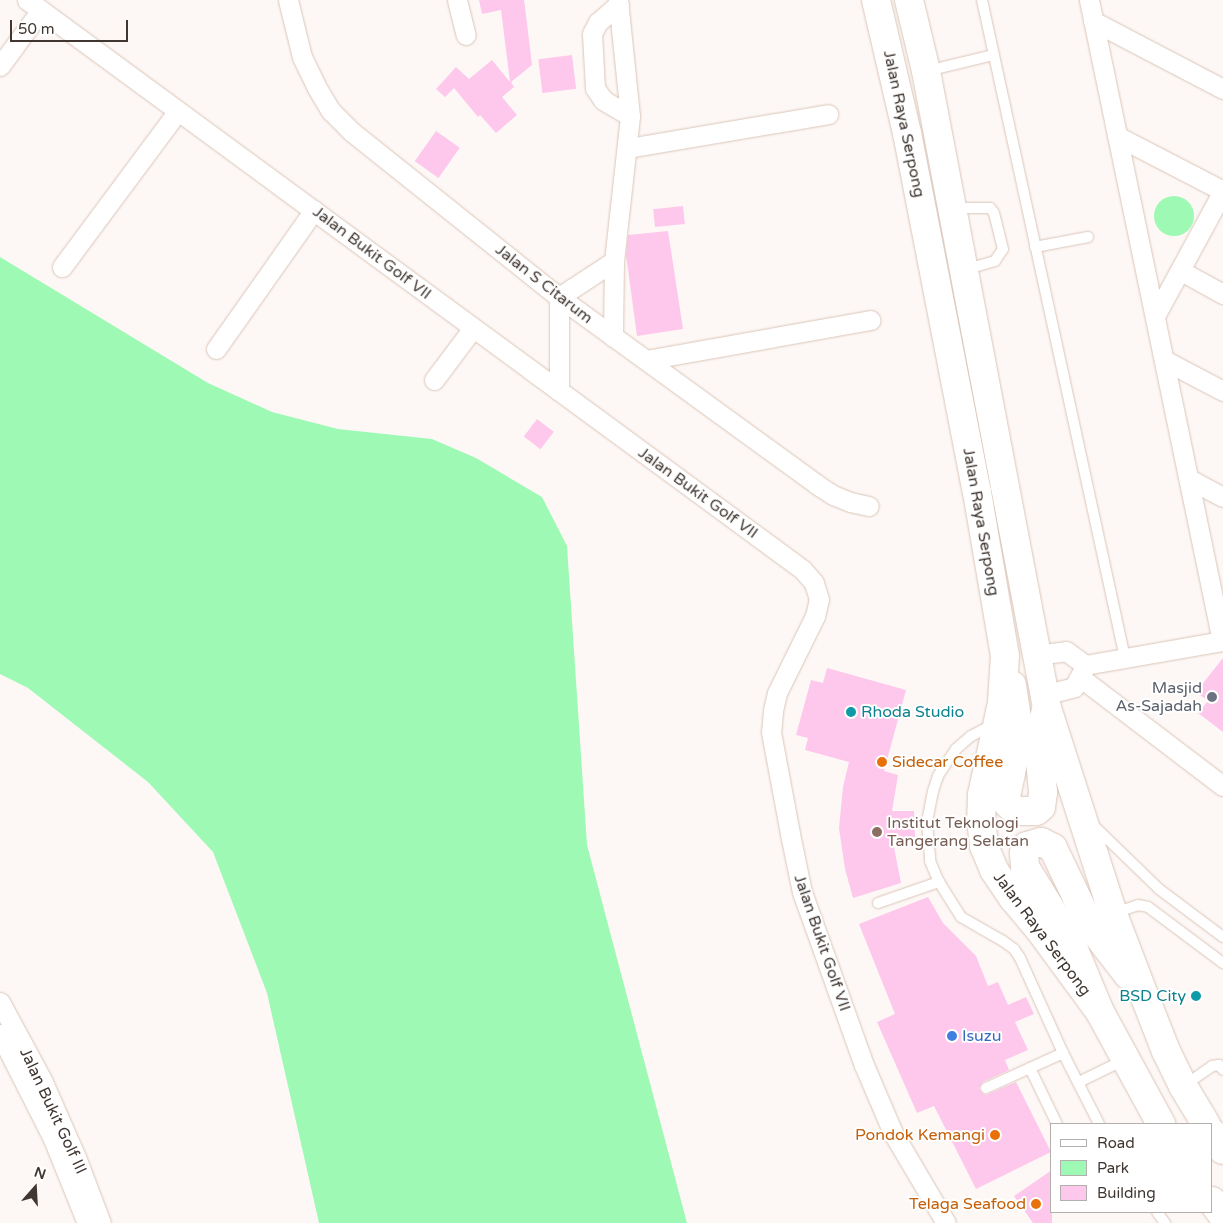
<!DOCTYPE html>
<html>
<head>
<meta charset="utf-8">
<style>
  body { margin:0 }
  #map { position:relative; width:1223px; height:1223px; overflow:hidden; background:#fdf8f6; font-family:"Varela Round",sans-serif }
  div>[style] { position:absolute }
  .green>* { inset:0; background:#9ef9b5 }
  .round { border-radius:50% }
  .building>* { inset:0; background:#fec7ec; transform-origin:0 0 }
  .roads { filter:drop-shadow(0 0 1px #dbc5b8) drop-shadow(0 0 1px #dbc5b8) }
  .lane>* { height:10px; margin:-5px; padding:0 5px; transform-origin:5px; border-radius:5px; background:#fff }
  .street>* { height:19px; margin:-9.5px; padding:0 9.5px; transform-origin:9.5px; border-radius:9.5px; background:#fff }
  .primary>* { height:28px; margin:-14px; padding:0 14px; transform-origin:14px; border-radius:14px; background:#fff }
  .dots>* { width:14px; height:14px; translate:-50% -50%; box-sizing:border-box; border:2px solid #fff; border-radius:50% }
  span { translate:-50% -50%; white-space:nowrap; text-align:center; line-height:1.15; -webkit-text-stroke:4px #fff; paint-order:stroke }
  .street-label { font-size:16px; color:#403732 }
  .worship-label { font-size:16px; color:#5b616d }
  .right { translate:-100% -50%; text-align:right }
  .culture-label { font-size:16px; color:#0d838f }
  .left { translate:0 -50%; text-align:left }
  .food-label { font-size:16px; color:#c56008 }
  .education-label { font-size:16px; color:#785e54 }
  .shop-label { font-size:16px; color:#366cbe }
  .legend { position:absolute; left:1050px; top:1123px; width:162px; height:90px; box-sizing:border-box; background:#fff; border:1px solid #b3afad; margin:0; padding:6px 9px; list-style:none; font-size:15px; color:#403732 }
  .legend li { display:flex; align-items:center; gap:10px; height:25px }
  .legend b { width:25px; border:1px solid #b3afad }
  .north { position:absolute; left:10px; top:1163px; width:50px; height:50px; -webkit-text-stroke:4px #fff; paint-order:stroke; rotate:19deg; font-size:14px; font-weight:700; line-height:20px; text-align:center; color:#403732 }
  .north::after { content:''; display:block; margin:auto; width:18px; height:22px; background:#403732; clip-path:polygon(50% 0,100% 100%,50% 72%,0 100%) }
  .scale { position:absolute; left:10px; top:20px; width:118px; height:22px; box-sizing:border-box; border:2px solid #403732; border-top:0; padding-left:6px; font-size:15px; line-height:18px; white-space:nowrap; color:#403732; -webkit-text-stroke:4px #fff; paint-order:stroke }
</style>
</head>
<body>
<div id="map">
  <div class="green">
    <div class="round" style="left:1154px;top:196px;width:40px;height:40px"></div>
    <div style="clip-path:polygon(0 257px,208px 383px,272px 412px,338px 429px,432px 439px,476px 458px,542px 497px,567px 546px,587px 845px,687px 1223px,319px 1223px,267px 993px,213px 852px,148px 782px,28px 688px,0 674px)"></div>
  </div>
  <div class="building">
    <div style="clip-path:polygon(479px 0,524px 0,525px 7px,532px 65px,511px 82px,514px 87px,502px 97px,517px 115px,496px 133px,480px 115px,478px 117px,454px 88px,445px 97px,436px 89px,456px 67px,469px 79px,492px 60px,510px 82px,501px 10px,482px 14px)"></div>
    <div style="left:572px;top:55px;width:34px;height:34px;rotate:83deg"></div>
    <div style="left:436px;top:131px;width:29px;height:37px;rotate:35deg"></div>
    <div style="left:683px;top:206px;width:18px;height:30px;rotate:84deg"></div>
    <div style="clip-path:polygon(668px 231px,683px 329px,637px 336px,626px 255px,628px 235px)"></div>
    <div style="left:537px;top:419px;width:21px;height:22px;rotate:37deg"></div>
    <div style="clip-path:polygon(1223px 658px,1223px 732px,1198px 713px,1208px 701px,1196px 692px)"></div>
    <div style="clip-path:polygon(827px 668px,906px 690px,884px 771px,898px 775px,892px 811px,914px 811px,915px 837px,892px 837px,901px 883px,853px 898px,845px 869px,839px 828px,843px 787px,849px 762px,805px 750px,808px 738px,796px 735px,811px 680px,823px 683px)"></div>
    <div style="clip-path:polygon(928px 897px,943px 923px,976px 956px,988px 986px,998px 982px,1008px 1005px,1026px 997px,1034px 1014px,1015px 1022px,1028px 1050px,1005px 1060px,1009px 1070px,983px 1082px,979px 1088px,982px 1093px,986px 1095px,1016px 1082px,1051px 1152px,976px 1189px,934px 1106px,917px 1113px,877px 1022px,895px 1014px,859px 924px)"></div>
    <div style="clip-path:polygon(1052px 1170px,1052px 1223px,1033px 1223px,1014px 1196px)"></div>
  </div>
  <div class="roads">
    <div class="lane">
      <div style="left:982px;top:0;width:673px;rotate:77.74deg"></div>
      <div style="left:927px;top:71px;width:68px;rotate:-13.6deg"></div>
      <div style="left:953px;top:208px;width:37px"></div>
      <div style="left:990px;top:208px;width:6px;rotate:51deg"></div>
      <div style="left:994px;top:213px;width:37px;rotate:76deg"></div>
      <div style="left:1003px;top:249px;width:14px;rotate:124deg"></div>
      <div style="left:995px;top:261px;width:32px;rotate:164deg"></div>
      <div style="left:1035px;top:247px;width:54px;rotate:-10.7deg"></div>
      <div style="left:992px;top:725px;width:24px;rotate:152deg"></div>
      <div style="left:971px;top:736px;width:20px;rotate:139deg"></div>
      <div style="left:956px;top:749px;width:32px;rotate:124deg"></div>
      <div style="left:938px;top:776px;width:16px;rotate:108deg"></div>
      <div style="left:933px;top:791px;width:33px;rotate:101deg"></div>
      <div style="left:927px;top:823px;width:38px;rotate:85deg"></div>
      <div style="left:930px;top:861px;width:23px;rotate:67deg"></div>
      <div style="left:939px;top:882px;width:41px;rotate:57.8deg"></div>
      <div style="left:961px;top:917px;width:48px;rotate:29.7deg"></div>
      <div style="left:1003px;top:941px;width:14px;rotate:36deg"></div>
      <div style="left:1014px;top:949px;width:11px;rotate:56deg"></div>
      <div style="left:1020px;top:958px;width:104px;rotate:65.6deg"></div>
      <div style="left:1063px;top:1053px;width:80px;rotate:63.1deg"></div>
      <div style="left:1093px;top:825px;width:92px;rotate:44.1deg"></div>
      <div style="left:1159px;top:889px;width:80px;rotate:36.9deg"></div>
      <div style="left:878px;top:903px;width:65px;rotate:-19deg"></div>
      <div style="left:1114px;top:913px;width:25px;rotate:-18deg"></div>
      <div style="left:1138px;top:905px;width:10px;rotate:11deg"></div>
      <div style="left:1148px;top:907px;width:94px;rotate:36.7deg"></div>
      <div style="left:1030px;top:1068px;width:62px;rotate:64.3deg"></div>
      <div style="left:1079px;top:1082px;width:50px;rotate:-26.1deg"></div>
      <div style="left:1185px;top:1085px;width:33px;rotate:-35deg"></div>
      <div style="left:1212px;top:1066px;width:7px;rotate:-8deg"></div>
      <div style="left:1219px;top:1065px;width:6px;rotate:51deg"></div>
      <div style="left:986px;top:1088px;width:85px;rotate:-24.4deg"></div>
      <div style="left:1157px;top:1212px;width:14px;rotate:54deg"></div>
    </div>
    <div class="street">
      <div style="left:27px;top:0;width:961px;rotate:36.29deg"></div>
      <div style="left:802px;top:569px;width:18px;rotate:49deg"></div>
      <div style="left:814px;top:583px;width:17px;rotate:73deg"></div>
      <div style="left:819px;top:599px;width:17px;rotate:103deg"></div>
      <div style="left:815px;top:616px;width:86px;rotate:116.3deg"></div>
      <div style="left:777px;top:693px;width:18px;rotate:103deg"></div>
      <div style="left:773px;top:711px;width:21px;rotate:95deg"></div>
      <div style="left:771px;top:732px;width:104px;rotate:79.4deg"></div>
      <div style="left:790px;top:834px;width:59px;rotate:78.3deg"></div>
      <div style="left:802px;top:892px;width:184px;rotate:70.3deg"></div>
      <div style="left:864px;top:1065px;width:74px;rotate:66.9deg"></div>
      <div style="left:893px;top:1133px;width:104px;rotate:59.5deg"></div>
      <div style="left:288px;top:0;width:59px;rotate:76.2deg"></div>
      <div style="left:302px;top:57px;width:34px;rotate:64deg"></div>
      <div style="left:317px;top:88px;width:26px;rotate:59deg"></div>
      <div style="left:330px;top:110px;width:31px;rotate:45deg"></div>
      <div style="left:352px;top:132px;width:265px;rotate:38.6deg"></div>
      <div style="left:559px;top:297px;width:318px;rotate:36deg"></div>
      <div style="left:816px;top:484px;width:20px;rotate:33deg"></div>
      <div style="left:833px;top:495px;width:18px;rotate:22deg"></div>
      <div style="left:850px;top:502px;width:19px;rotate:12deg"></div>
      <div style="left:457px;top:0;width:36px;rotate:76deg"></div>
      <div style="left:1089px;top:0;width:655px;rotate:78.28deg"></div>
      <div style="left:619px;top:4px;width:28px;rotate:139deg"></div>
      <div style="left:598px;top:22px;width:13px;rotate:117deg"></div>
      <div style="left:592px;top:34px;width:54px;rotate:86.8deg"></div>
      <div style="left:595px;top:88px;width:14px;rotate:56deg"></div>
      <div style="left:603px;top:100px;width:31px;rotate:31deg"></div>
      <div style="left:1093px;top:21px;width:147px;rotate:27.6deg"></div>
      <div style="left:0;top:66px;width:69px;rotate:-53.8deg"></div>
      <div style="left:1117px;top:136px;width:119px;rotate:27.4deg"></div>
      <div style="left:628px;top:148px;width:203px;rotate:-9.6deg"></div>
      <div style="left:614px;top:261px;width:146px;rotate:-83.7deg"></div>
      <div style="left:630px;top:116px;width:117px;rotate:-95.9deg"></div>
      <div style="left:62px;top:267px;width:194px;rotate:-53.4deg"></div>
      <div style="left:1181px;top:271px;width:48px;rotate:28.7deg"></div>
      <div style="left:1155px;top:316px;width:142px;rotate:-61.5deg"></div>
      <div style="left:216px;top:349px;width:170px;rotate:-54.8deg"></div>
      <div style="left:646px;top:360px;width:228px;rotate:-10.1deg"></div>
      <div style="left:1164px;top:360px;width:67px;rotate:27.7deg"></div>
      <div style="left:434px;top:380px;width:65px;rotate:-53.1deg"></div>
      <div style="left:559px;top:391px;width:94px;rotate:-90deg"></div>
      <div style="left:559px;top:297px;width:66px;rotate:-33.2deg"></div>
      <div style="left:614px;top:261px;width:76px;rotate:90.8deg"></div>
      <div style="left:1189px;top:479px;width:38px;rotate:28deg"></div>
      <div style="left:1035px;top:655px;width:31px;rotate:-7deg"></div>
      <div style="left:1066px;top:651px;width:24px;rotate:36deg"></div>
      <div style="left:1085px;top:665px;width:140px;rotate:-9.9deg"></div>
      <div style="left:1081px;top:678px;width:178px;rotate:37.3deg"></div>
      <div style="left:1043px;top:695px;width:32px;rotate:-14deg"></div>
      <div style="left:1074px;top:687px;width:21px;rotate:-62deg"></div>
      <div style="left:0;top:1002px;width:91px;rotate:61.7deg"></div>
      <div style="left:43px;top:1082px;width:82px;rotate:66.3deg"></div>
      <div style="left:76px;top:1157px;width:71px;rotate:69.3deg"></div>
      <div style="left:0;top:1034px;width:118px;rotate:63.2deg"></div>
      <div style="left:53px;top:1139px;width:91px;rotate:68deg"></div>
    </div>
    <div class="primary">
      <div style="left:876px;top:0;width:137px;rotate:76.9deg"></div>
      <div style="left:907px;top:133px;width:366px;rotate:79deg"></div>
      <div style="left:977px;top:492px;width:166px;rotate:80.3deg"></div>
      <div style="left:1005px;top:656px;width:47px;rotate:93.7deg"></div>
      <div style="left:1002px;top:703px;width:94px;rotate:102.3deg"></div>
      <div style="left:982px;top:795px;width:25px;rotate:92deg"></div>
      <div style="left:981px;top:820px;width:26px;rotate:83deg"></div>
      <div style="left:984px;top:846px;width:26px;rotate:67deg"></div>
      <div style="left:994px;top:870px;width:34px;rotate:56deg"></div>
      <div style="left:1013px;top:898px;width:40px;rotate:50deg"></div>
      <div style="left:1039px;top:929px;width:103px;rotate:53.7deg"></div>
      <div style="left:909px;top:0;width:73px;rotate:76.5deg"></div>
      <div style="left:926px;top:71px;width:648px;rotate:79.24deg"></div>
      <div style="left:1047px;top:708px;width:216px;rotate:72.2deg"></div>
      <div style="left:1113px;top:914px;width:87px;rotate:69.1deg"></div>
      <div style="left:1144px;top:995px;width:60px;rotate:68.6deg"></div>
      <div style="left:1166px;top:1051px;width:39px;rotate:64deg"></div>
      <div style="left:1183px;top:1086px;width:44px;rotate:58.8deg"></div>
      <div style="left:1012px;top:685px;width:40px;rotate:81.5deg"></div>
      <div style="left:1018px;top:725px;width:29px;rotate:96deg"></div>
      <div style="left:1015px;top:754px;width:44px;rotate:101.8deg"></div>
      <div style="left:1006px;top:797px;width:6px;rotate:81deg"></div>
      <div style="left:1007px;top:803px;width:12px;rotate:42deg"></div>
      <div style="left:1016px;top:811px;width:20px"></div>
      <div style="left:1036px;top:811px;width:6px;rotate:-39deg"></div>
      <div style="left:1041px;top:807px;width:15px;rotate:-82deg"></div>
      <div style="left:1043px;top:792px;width:54px;rotate:-95.3deg"></div>
      <div style="left:1038px;top:738px;width:29px;rotate:-74deg"></div>
      <div style="left:1128px;top:975px;width:61px;rotate:-127.6deg"></div>
      <div style="left:1091px;top:927px;width:88px;rotate:-115.7deg"></div>
      <div style="left:1053px;top:848px;width:13px;rotate:-153deg"></div>
      <div style="left:1041px;top:842px;width:15px;rotate:164deg"></div>
      <div style="left:1027px;top:846px;width:8px;rotate:113deg"></div>
      <div style="left:1024px;top:853px;width:14px;rotate:86deg"></div>
      <div style="left:1025px;top:867px;width:86px;rotate:58.3deg"></div>
      <div style="left:1070px;top:940px;width:78px;rotate:67.4deg"></div>
      <div style="left:1100px;top:1012px;width:128px;rotate:61.4deg"></div>
      <div style="left:1212px;top:1133px;width:20px;rotate:57deg"></div>
      <div style="left:1212px;top:1201px;width:19px;rotate:54deg"></div>
    </div>
  </div>
  <div class="dots">
    <div style="left:1212px;top:697px;background:#6b7280"></div>
    <div style="left:851px;top:712px;background:#0f9aa8"></div>
    <div style="left:882px;top:762px;background:#e8710a"></div>
    <div style="left:877px;top:832px;background:#8d6e63"></div>
    <div style="left:1196px;top:996px;background:#0f9aa8"></div>
    <div style="left:952px;top:1036px;background:#3f7fe0"></div>
    <div style="left:995px;top:1135px;background:#e8710a"></div>
    <div style="left:1036px;top:1204px;background:#e8710a"></div>
  </div>
  <div class="street-label">
    <span style="left:904px;top:124px;rotate:78deg">Jalan Raya Serpong</span>
    <span style="left:372px;top:253px;rotate:37deg">Jalan Bukit Golf VII</span>
    <span style="left:544px;top:284px;rotate:38deg">Jalan S Citarum</span>
    <span style="left:698px;top:493px;rotate:36deg">Jalan Bukit Golf VII</span>
    <span style="left:981px;top:522px;rotate:80deg">Jalan Raya Serpong</span>
    <span style="left:1042px;top:934px;rotate:53deg">Jalan Raya Serpong</span>
    <span style="left:822px;top:943px;rotate:71deg">Jalan Bukit Golf VII</span>
    <span style="left:53px;top:1111px;rotate:65deg">Jalan Bukit Golf III</span>
  </div>
  <div class="worship-label">
    <span class="right" style="left:1202px;top:697px">Masjid<br>As-Sajadah</span>
  </div>
  <div class="culture-label">
    <span class="left" style="left:861px;top:712px">Rhoda Studio</span>
    <span class="right" style="left:1186px;top:996px">BSD City</span>
  </div>
  <div class="food-label">
    <span class="left" style="left:892px;top:762px">Sidecar Coffee</span>
    <span class="right" style="left:985px;top:1135px">Pondok Kemangi</span>
    <span class="right" style="left:1026px;top:1204px">Telaga Seafood</span>
  </div>
  <div class="education-label">
    <span class="left" style="left:887px;top:832px">Institut Teknologi<br>Tangerang Selatan</span>
  </div>
  <div class="shop-label">
    <span class="left" style="left:962px;top:1036px">Isuzu</span>
  </div>
  <ul class="legend">
  <li><b style="height:6px;background:#fff"></b>Road</li>
  <li><b style="height:14px;background:#9ef9b5"></b>Park</li>
  <li><b style="height:14px;background:#fec7ec"></b>Building</li>
  </ul>
  <div class="north">N</div>
  <div class="scale">50 m</div>
</div>
</body>
</html>
